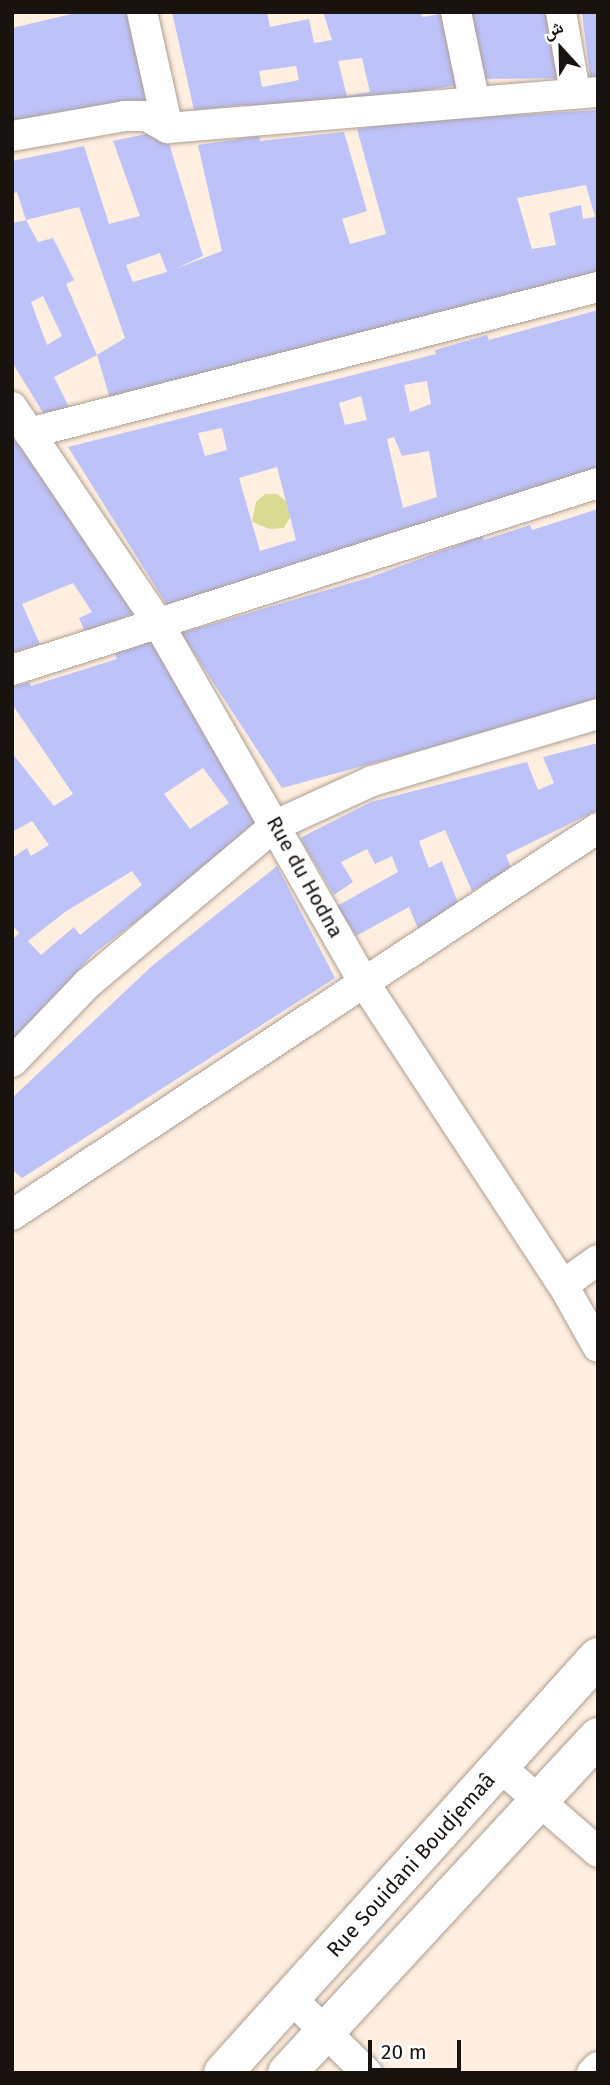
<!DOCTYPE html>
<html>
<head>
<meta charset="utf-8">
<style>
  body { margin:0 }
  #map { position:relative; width:610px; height:2085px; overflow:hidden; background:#ffefe0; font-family:"Fira Sans","Noto Naskh Arabic",sans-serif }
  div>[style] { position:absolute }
  .green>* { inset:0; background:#d8db91 }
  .building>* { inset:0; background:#bdc2f9 }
  .roads { filter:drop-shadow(0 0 2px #ad9e91) drop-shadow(0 0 2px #ad9e91) }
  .minor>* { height:30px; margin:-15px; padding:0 15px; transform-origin:15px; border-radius:15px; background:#fff }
  .secondary>* { height:38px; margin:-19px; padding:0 19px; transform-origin:19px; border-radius:19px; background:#fff }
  span { translate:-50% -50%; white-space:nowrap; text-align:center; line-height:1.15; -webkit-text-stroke:7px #fff; paint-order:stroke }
  .street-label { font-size:21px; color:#18130e }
  .frame { position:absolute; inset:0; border:14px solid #18130e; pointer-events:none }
  .north { position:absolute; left:526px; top:14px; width:70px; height:70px; -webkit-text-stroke:5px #fff; paint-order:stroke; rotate:338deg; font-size:19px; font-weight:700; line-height:28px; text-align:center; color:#18130e }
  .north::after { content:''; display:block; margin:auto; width:24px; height:32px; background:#18130e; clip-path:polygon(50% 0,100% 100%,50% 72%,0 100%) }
  .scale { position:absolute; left:368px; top:2040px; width:93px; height:32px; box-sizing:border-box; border:4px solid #18130e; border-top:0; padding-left:9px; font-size:21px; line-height:24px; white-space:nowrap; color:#18130e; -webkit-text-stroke:5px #fff; paint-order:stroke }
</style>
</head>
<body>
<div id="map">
  <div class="green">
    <div style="clip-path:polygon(265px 494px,277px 494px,286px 501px,290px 517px,284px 528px,270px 529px,252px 522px,256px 502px)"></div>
  </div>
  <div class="building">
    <div style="clip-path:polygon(80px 12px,129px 12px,148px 101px,12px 121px,12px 28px)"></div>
    <div style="clip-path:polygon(evenodd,172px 12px,267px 12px,270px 27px,309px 19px,314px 43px,332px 40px,323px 12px,420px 12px,423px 17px,445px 13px,465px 84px,247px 119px,244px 105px,194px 110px,172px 12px,362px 58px,370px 92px,347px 96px,338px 61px,362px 58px,172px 12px,296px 66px,299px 80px,262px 87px,259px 71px,296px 66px)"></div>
    <div style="clip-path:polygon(471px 12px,551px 12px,560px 78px,484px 79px)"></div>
    <div style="clip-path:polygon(582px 12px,598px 12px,598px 78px,590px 78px)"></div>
    <div style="clip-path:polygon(evenodd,598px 110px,598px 278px,111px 402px,97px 355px,125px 338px,79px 207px,26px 220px,17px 192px,12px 194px,12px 161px,84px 146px,109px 224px,140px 216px,113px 141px,165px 130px,203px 256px,175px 269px,222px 251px,198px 145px,259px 136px,260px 141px,344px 132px,367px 211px,342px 219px,350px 244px,386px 234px,357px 129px,406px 121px,598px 110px,586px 185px,595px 217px,583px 219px,581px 205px,549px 213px,556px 245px,532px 249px,517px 198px,586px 185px,598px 110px,160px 253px,167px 272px,133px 282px,126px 265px,160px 253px)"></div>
    <div style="clip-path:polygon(evenodd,26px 220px,38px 242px,53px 238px,74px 280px,66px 284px,97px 355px,54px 377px,71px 411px,48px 421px,12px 362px,12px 223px,26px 220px,43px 296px,62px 336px,47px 345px,31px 302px,43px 296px)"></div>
    <div style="clip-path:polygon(evenodd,598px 310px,598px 468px,388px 538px,167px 605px,68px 447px,436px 354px,435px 350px,487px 335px,489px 340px,598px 310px,427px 381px,431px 404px,410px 412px,404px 385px,427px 381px,598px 310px,361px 396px,367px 420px,345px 425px,339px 403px,361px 396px,598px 310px,222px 428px,227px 450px,205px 456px,198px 433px,222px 428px,598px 310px,394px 437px,402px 456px,429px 451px,437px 497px,403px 508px,387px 439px,394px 437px,598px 310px,277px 467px,296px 540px,260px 551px,239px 478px,277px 467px)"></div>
    <div style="clip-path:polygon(12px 418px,135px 613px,85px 632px,79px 618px,92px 612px,73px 583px,22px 604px,40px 644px,12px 653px)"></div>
    <div style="clip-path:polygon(598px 509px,598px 702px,282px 788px,181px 633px,371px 577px,482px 536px,484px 540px,530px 525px,532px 530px)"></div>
    <div style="clip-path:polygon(evenodd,155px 640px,267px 822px,93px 954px,12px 1044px,12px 940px,19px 933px,12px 925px,12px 858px,27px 848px,31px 856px,49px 845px,32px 821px,12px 832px,12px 753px,54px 806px,73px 794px,12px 704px,12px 687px,29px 682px,31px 686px,117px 659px,115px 654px,155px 640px,203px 768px,229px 803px,190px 829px,164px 794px,203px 768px,155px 640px,132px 871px,142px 885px,80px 935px,74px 927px,41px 955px,28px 941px,65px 912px,132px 871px)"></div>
    <div style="clip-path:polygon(598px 743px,598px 810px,506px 855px,511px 868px,472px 891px,445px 830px,419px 841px,429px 868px,442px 861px,458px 903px,419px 931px,409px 907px,356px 936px,337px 906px,398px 872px,392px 856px,375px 864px,367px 849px,341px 862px,353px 882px,334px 895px,300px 838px,371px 802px,527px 762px,538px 790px,554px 783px,543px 757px)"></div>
    <div style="clip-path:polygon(277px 866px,335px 978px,22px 1178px,12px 1170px,12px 1098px,152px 966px)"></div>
  </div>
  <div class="roads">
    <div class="minor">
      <div style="left:142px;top:12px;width:119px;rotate:77.4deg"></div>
      <div style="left:456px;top:12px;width:89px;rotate:78.3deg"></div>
      <div style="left:561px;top:12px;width:81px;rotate:80.1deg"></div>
      <div style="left:12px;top:136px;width:115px;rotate:-10deg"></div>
      <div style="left:125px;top:116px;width:21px"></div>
      <div style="left:146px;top:116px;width:25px;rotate:29deg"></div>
      <div style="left:168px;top:128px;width:432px;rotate:-4.8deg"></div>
      <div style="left:12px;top:407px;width:261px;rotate:55.9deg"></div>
      <div style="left:158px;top:623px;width:416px;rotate:60.2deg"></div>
      <div style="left:365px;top:984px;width:360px;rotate:56.7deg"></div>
      <div style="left:563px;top:1285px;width:71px;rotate:60.6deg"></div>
      <div style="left:29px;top:433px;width:587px;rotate:-14.39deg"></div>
      <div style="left:12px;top:670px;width:615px;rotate:-17.7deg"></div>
      <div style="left:12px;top:1062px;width:108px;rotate:-46.1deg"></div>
      <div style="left:87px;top:984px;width:247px;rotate:-40.1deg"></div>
      <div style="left:276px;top:825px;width:106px;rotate:-24.6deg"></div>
      <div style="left:372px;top:781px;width:236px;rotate:-16.5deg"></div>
      <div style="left:12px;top:1215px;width:702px;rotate:-33.44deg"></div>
      <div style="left:563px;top:1285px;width:43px;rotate:-35.5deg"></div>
      <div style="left:499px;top:1766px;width:131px;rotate:41deg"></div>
      <div style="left:292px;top:1999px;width:105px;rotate:44.6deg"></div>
      <div style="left:592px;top:2073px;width:8px;rotate:-45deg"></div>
    </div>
    <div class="secondary">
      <div style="left:223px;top:2073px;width:560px;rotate:-47.97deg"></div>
      <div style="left:287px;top:2073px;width:458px;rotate:-47.2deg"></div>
    </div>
  </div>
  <div class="street-label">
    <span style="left:305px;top:877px;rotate:61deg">Rue du Hodna</span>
    <span style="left:411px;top:1865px;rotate:-48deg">Rue Souidani Boudjemaâ</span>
  </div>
  <div class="frame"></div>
  <div class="north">ش</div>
  <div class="scale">20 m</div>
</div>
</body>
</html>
